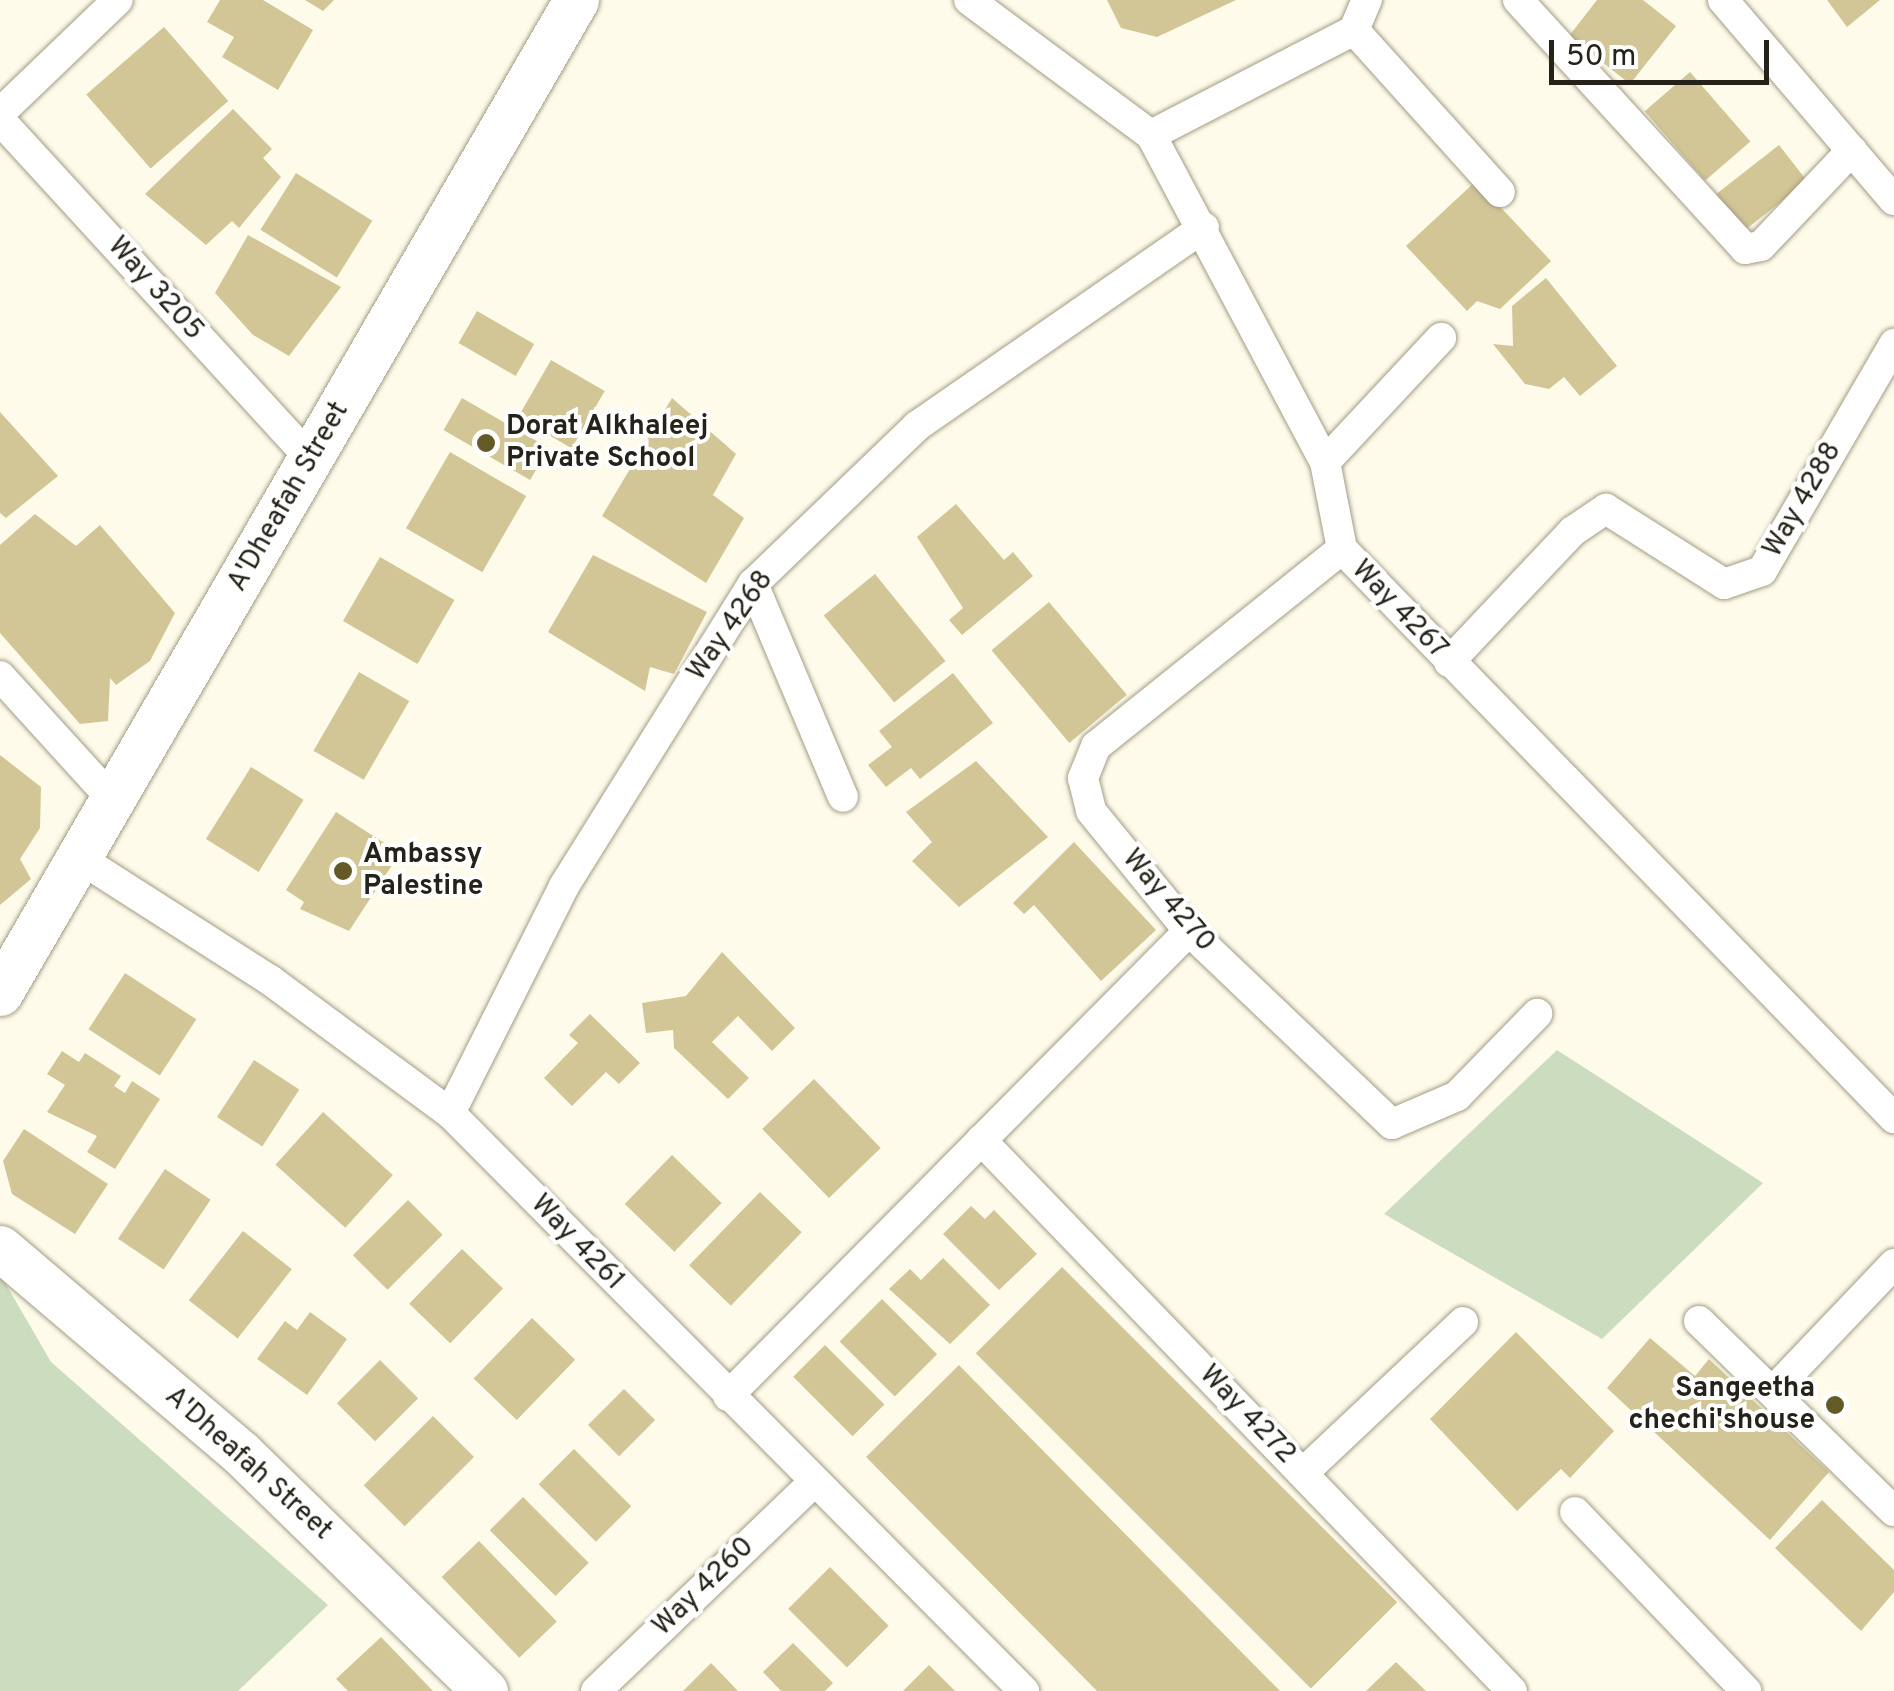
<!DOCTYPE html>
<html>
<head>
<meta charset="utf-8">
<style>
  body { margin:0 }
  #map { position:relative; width:1894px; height:1691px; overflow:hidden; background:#fefbeb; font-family:Overpass,sans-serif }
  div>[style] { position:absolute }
  .green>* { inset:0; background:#cbdcbf }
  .building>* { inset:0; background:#d2c697; transform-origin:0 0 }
  .roads { filter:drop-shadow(0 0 2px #a39c84) drop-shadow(0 0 2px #a39c84) }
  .street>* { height:30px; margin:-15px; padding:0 15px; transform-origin:15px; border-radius:15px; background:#fff }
  .secondary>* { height:45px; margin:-22.5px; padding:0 22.5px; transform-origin:22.5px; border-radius:22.5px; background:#fff }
  .dots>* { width:28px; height:28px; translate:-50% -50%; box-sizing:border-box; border:5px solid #fff; border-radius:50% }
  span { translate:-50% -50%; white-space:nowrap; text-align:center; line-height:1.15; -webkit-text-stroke:8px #fff; paint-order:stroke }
  .street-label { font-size:28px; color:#252319 }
  .poi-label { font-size:28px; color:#252319; font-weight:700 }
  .left { translate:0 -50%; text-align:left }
  .right { translate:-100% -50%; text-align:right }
  .scale { position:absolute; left:1549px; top:40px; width:220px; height:45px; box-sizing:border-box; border:5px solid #252319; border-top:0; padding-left:12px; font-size:30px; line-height:35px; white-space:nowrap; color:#252319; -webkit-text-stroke:8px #fff; paint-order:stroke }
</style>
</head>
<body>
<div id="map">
  <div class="green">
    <div style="clip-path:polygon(1557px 1050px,1763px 1183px,1602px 1339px,1384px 1214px)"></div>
    <div style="clip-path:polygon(0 1274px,51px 1362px,328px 1605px,238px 1691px,0 1691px)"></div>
  </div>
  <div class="building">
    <div style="clip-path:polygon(220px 0,263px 0,313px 30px,278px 90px,222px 57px,234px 37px,207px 22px)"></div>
    <div style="clip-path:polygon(305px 0,334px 0,323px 11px)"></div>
    <div style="clip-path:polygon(1107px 0,1236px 0,1157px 37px,1121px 28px)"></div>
    <div style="clip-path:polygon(1597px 0,1643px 0,1676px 26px,1630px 84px,1569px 36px)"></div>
    <div style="clip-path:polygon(1827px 0,1880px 0,1847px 27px)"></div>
    <div style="left:164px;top:27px;width:98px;height:103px;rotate:49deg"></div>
    <div style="left:1690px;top:72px;width:92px;height:60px;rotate:49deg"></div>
    <div style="clip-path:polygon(233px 109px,272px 149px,263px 158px,281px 177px,239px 228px,232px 221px,206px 245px,145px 194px)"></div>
    <div style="left:1779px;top:145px;width:46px;height:82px;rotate:52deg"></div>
    <div style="left:296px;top:173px;width:90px;height:67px;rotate:32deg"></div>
    <div style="clip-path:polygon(1476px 181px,1551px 261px,1500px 309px,1477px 301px,1467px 311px,1406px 246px)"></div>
    <div style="clip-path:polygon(248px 235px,341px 287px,289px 356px,253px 335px,215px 293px)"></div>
    <div style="clip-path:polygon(1546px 278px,1617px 366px,1580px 396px,1564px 377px,1549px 389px,1525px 384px,1493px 344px,1513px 346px,1512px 306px)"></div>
    <div style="left:477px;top:311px;width:66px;height:37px;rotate:30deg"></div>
    <div style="left:551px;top:360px;width:62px;height:66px;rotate:30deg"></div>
    <div style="left:462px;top:398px;width:100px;height:37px;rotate:30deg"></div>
    <div style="clip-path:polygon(672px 398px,736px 454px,713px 495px,744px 518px,706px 583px,602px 516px)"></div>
    <div style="clip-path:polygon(0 412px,58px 476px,6px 518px,0 513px)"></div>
    <div style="left:450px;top:452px;width:88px;height:88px;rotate:30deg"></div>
    <div style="clip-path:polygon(956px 504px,1004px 560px,1013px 552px,1033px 576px,962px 635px,949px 620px,963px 608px,917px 537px)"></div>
    <div style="clip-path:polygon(35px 514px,76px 546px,100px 525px,175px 613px,150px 661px,116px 685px,110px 678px,108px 721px,80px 724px,0 633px,0 545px)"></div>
    <div style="clip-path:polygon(593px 555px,707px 612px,674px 674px,650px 667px,645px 691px,548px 632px)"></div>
    <div style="left:380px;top:557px;width:86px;height:74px;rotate:30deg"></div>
    <div style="left:875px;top:574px;width:112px;height:66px;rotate:51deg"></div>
    <div style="left:1049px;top:602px;width:121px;height:75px;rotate:50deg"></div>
    <div style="left:359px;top:672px;width:58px;height:91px;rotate:30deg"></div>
    <div style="clip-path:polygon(953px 673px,993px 723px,920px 779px,911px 768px,886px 787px,868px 765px,892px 747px,879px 731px)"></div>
    <div style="clip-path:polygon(0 755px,41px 787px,40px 828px,20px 859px,31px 879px,0 905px)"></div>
    <div style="clip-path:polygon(976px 761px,1048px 837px,959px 907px,912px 861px,932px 842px,906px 812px)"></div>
    <div style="left:251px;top:767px;width:62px;height:85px;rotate:32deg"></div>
    <div style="clip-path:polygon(336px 812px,400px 853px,349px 931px,300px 909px,304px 902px,286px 890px)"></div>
    <div style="clip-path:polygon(1074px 842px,1156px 930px,1101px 981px,1034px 905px,1024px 914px,1013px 903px)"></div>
    <div style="clip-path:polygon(722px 952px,795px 1028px,772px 1051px,738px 1016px,712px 1042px,749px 1078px,728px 1099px,674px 1048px,673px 1030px,646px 1033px,642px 1003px,686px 996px)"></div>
    <div style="left:125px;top:973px;width:85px;height:67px;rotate:33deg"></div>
    <div style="clip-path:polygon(590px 1014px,640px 1063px,619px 1084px,606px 1072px,572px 1106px,544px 1078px,578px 1043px,569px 1035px)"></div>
    <div style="clip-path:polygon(62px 1051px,79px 1062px,85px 1053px,121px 1076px,114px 1086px,125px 1093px,132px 1081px,160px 1099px,115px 1169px,87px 1152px,97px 1136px,47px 1112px,65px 1085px,47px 1074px)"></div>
    <div style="left:254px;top:1060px;width:54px;height:68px;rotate:33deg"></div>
    <div style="left:814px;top:1079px;width:96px;height:72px;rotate:46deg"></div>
    <div style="left:323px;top:1112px;width:94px;height:71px;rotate:42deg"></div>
    <div style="clip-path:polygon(24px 1129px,108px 1184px,75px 1234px,12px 1194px,3px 1161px)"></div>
    <div style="left:672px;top:1155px;width:69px;height:68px;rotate:44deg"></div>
    <div style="left:165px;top:1169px;width:55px;height:84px;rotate:34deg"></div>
    <div style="left:760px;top:1192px;width:58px;height:102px;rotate:44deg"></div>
    <div style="left:408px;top:1200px;width:49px;height:78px;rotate:45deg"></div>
    <div style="clip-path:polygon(971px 1206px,985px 1219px,994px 1210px,1037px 1254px,999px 1290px,943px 1234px)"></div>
    <div style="left:243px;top:1231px;width:62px;height:88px;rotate:38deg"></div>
    <div style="left:462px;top:1249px;width:57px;height:76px;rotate:44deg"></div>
    <div style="clip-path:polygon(943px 1258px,990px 1305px,950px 1344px,889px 1289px,910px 1269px,921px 1280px)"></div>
    <div style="left:1062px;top:1267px;width:474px;height:122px;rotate:45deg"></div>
    <div style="left:882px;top:1299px;width:78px;height:60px;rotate:45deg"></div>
    <div style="clip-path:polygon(310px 1312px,347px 1339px,307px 1395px,257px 1359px,285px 1321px,297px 1330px)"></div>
    <div style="left:532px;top:1318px;width:60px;height:84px;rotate:44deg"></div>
    <div style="clip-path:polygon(1516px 1332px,1614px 1431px,1570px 1478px,1561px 1469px,1517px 1511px,1430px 1419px)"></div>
    <div style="clip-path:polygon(1650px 1338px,1695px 1376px,1709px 1359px,1829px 1472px,1770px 1540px,1607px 1388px)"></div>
    <div style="left:825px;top:1345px;width:84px;height:45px;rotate:45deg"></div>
    <div style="left:380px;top:1360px;width:54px;height:61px;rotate:45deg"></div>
    <div style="clip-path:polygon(959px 1365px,1000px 1407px,1280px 1691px,1097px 1691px,866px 1457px)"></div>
    <div style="left:624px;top:1389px;width:44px;height:51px;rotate:45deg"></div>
    <div style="left:433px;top:1416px;width:58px;height:98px;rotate:45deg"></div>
    <div style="left:574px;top:1449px;width:81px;height:50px;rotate:45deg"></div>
    <div style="left:523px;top:1497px;width:93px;height:47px;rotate:45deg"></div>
    <div style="clip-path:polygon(1822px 1500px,1894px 1570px,1894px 1592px,1861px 1631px,1775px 1548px)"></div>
    <div style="left:479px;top:1541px;width:112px;height:52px;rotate:46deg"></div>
    <div style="left:830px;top:1567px;width:83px;height:59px;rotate:45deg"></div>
    <div style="clip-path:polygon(381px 1637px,433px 1691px,348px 1691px,336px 1679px)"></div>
    <div style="clip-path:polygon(793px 1643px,833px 1683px,825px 1691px,781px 1691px,763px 1672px)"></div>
    <div style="clip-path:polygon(1396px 1662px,1426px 1691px,1366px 1691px)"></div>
    <div style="clip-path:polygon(711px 1663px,738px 1691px,683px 1691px)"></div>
    <div style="clip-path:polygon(929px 1665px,955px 1691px,903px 1691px)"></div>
  </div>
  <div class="roads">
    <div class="street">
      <div style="left:969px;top:0;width:227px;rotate:36.6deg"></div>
      <div style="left:1151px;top:135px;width:370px;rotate:62deg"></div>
      <div style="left:1325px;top:462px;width:89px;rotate:78.9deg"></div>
      <div style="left:1342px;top:549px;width:793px;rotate:45.87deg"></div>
      <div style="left:1518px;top:0;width:337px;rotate:47.6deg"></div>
      <div style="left:1745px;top:249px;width:16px;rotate:-11deg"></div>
      <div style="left:1761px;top:246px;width:132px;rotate:-46.5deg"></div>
      <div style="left:1723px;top:0;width:263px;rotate:49.5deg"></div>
      <div style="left:1354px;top:30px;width:218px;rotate:48deg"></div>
      <div style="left:0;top:113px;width:163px;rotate:-43.8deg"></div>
      <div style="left:0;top:120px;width:460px;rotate:47.5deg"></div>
      <div style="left:1151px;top:135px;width:229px;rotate:-27.3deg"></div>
      <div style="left:1354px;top:30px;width:33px;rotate:-67deg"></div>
      <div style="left:1325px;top:462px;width:170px;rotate:-46.9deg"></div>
      <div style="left:1342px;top:549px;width:315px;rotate:141.3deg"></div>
      <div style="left:1096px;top:746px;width:35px;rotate:112deg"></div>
      <div style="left:1083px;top:778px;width:34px;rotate:76deg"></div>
      <div style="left:1091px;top:811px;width:155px;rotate:50.8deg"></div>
      <div style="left:1189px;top:931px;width:280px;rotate:43.6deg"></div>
      <div style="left:1392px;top:1124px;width:71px;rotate:-23.3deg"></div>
      <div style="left:1457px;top:1096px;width:115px;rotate:-45.7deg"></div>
      <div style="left:753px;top:584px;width:231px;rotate:67.1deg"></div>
      <div style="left:1449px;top:662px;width:180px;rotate:-46.6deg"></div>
      <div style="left:1573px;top:531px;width:40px;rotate:-34deg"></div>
      <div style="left:1606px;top:509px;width:140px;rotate:32.4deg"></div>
      <div style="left:1724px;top:584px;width:40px;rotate:-18.9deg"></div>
      <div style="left:1762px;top:571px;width:263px;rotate:-59.8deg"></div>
      <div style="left:0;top:676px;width:168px;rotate:47.7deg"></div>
      <div style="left:79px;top:858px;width:227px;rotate:32.6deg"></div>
      <div style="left:270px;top:980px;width:224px;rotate:36.5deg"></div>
      <div style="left:450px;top:1113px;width:815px;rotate:45.2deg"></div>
      <div style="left:450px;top:1113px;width:254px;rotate:-63.3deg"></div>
      <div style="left:564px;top:886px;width:356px;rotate:-58deg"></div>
      <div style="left:753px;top:584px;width:228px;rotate:-43.9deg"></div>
      <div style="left:917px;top:426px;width:349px;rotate:-34.7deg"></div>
      <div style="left:981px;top:1140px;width:765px;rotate:46.06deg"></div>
      <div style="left:1699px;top:1321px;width:272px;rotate:44.3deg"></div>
      <div style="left:1774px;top:1390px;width:174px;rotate:-46.4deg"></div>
      <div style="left:728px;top:1396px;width:655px;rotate:-45.25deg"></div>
      <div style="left:1303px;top:1473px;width:220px;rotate:-43.3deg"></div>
      <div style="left:1575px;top:1512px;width:248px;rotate:46.3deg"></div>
      <div style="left:596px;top:1691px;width:301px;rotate:-43.8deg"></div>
    </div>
    <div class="secondary">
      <div style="left:0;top:993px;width:1148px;rotate:-59.88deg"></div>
      <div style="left:0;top:1248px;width:316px;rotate:40.4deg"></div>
      <div style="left:241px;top:1453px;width:341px;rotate:44.3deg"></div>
    </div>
  </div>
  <div class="dots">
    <div style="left:486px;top:443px;background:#635b27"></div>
    <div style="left:343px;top:871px;background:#635b27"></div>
    <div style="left:1835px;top:1405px;background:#635b27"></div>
  </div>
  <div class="street-label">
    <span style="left:155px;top:289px;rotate:48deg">Way 3205</span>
    <span style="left:289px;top:497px;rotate:-60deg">A'Dheafah Street</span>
    <span style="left:1803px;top:500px;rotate:-60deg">Way 4288</span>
    <span style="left:1399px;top:610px;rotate:46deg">Way 4267</span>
    <span style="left:731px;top:626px;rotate:-55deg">Way 4268</span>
    <span style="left:1168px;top:901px;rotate:49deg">Way 4270</span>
    <span style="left:577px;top:1243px;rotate:46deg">Way 4261</span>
    <span style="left:1247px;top:1415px;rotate:46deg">Way 4272</span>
    <span style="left:248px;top:1464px;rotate:42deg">A'Dheafah Street</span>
    <span style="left:704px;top:1587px;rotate:-44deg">Way 4260</span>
  </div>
  <div class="poi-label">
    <span class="left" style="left:506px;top:443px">Dorat Alkhaleej<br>Private School</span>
    <span class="left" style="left:363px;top:871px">Ambassy<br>Palestine</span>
    <span class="right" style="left:1815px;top:1405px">Sangeetha<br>chechi'shouse</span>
  </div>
  <div class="scale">50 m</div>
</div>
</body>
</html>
